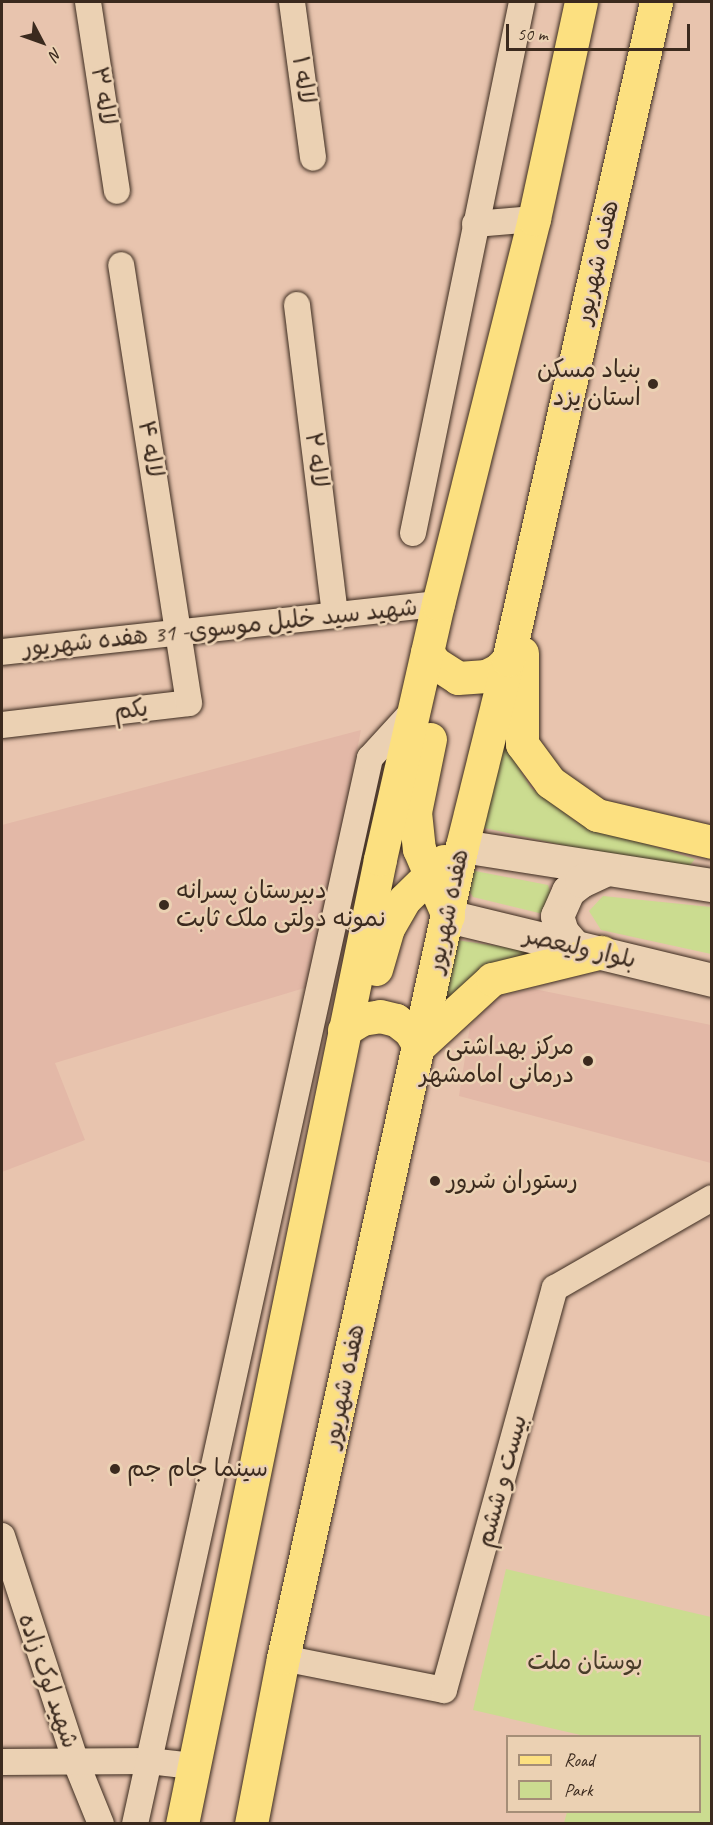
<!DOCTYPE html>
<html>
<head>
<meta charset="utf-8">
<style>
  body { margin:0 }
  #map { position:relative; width:713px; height:1825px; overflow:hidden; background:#e8c4ae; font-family:Caveat,"Playpen Sans Arabic",sans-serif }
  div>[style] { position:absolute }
  .built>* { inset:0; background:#e3b8a7 }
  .green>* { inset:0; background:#cbdc90 }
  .roads { filter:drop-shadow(0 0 2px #3b2a1e) drop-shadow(0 0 2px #3b2a1e) }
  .street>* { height:26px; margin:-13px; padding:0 13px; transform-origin:13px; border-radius:13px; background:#ebd1b3 }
  .secondary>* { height:33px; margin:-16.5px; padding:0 16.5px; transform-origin:16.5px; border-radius:16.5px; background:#ebd1b3 }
  .primary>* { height:33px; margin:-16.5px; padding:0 16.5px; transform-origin:16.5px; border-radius:16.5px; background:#fce080 }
  .dots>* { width:16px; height:16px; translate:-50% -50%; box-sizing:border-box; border:3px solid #ebd1b3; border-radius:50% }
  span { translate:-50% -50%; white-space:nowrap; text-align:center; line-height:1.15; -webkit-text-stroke:5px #ebd1b3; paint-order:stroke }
  .street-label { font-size:24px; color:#3b2a1e }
  .poi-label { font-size:24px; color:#3b2a1e }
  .right { translate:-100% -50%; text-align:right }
  .left { translate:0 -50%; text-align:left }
  .park-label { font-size:24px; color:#493c29 }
  .frame { position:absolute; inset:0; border:3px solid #3b2a1e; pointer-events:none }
  .legend { position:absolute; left:506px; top:1735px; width:195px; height:78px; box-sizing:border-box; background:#ebd1b3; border:2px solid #a58e77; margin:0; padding:8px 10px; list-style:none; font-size:18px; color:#3b2a1e }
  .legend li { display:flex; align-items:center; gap:12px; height:30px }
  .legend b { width:30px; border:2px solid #a58e77 }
  .north { position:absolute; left:12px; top:12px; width:60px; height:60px; -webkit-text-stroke:4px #ebd1b3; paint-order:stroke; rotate:131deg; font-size:16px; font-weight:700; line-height:24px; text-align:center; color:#3b2a1e }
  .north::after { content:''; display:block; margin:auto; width:21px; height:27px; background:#3b2a1e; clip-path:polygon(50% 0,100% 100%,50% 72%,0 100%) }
  .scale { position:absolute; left:506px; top:24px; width:184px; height:27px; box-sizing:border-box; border:3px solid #3b2a1e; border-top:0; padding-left:8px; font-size:18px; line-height:21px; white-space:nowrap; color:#3b2a1e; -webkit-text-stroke:4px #ebd1b3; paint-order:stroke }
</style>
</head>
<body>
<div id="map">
  <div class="built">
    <div style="clip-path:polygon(361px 730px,311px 986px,55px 1063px,85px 1140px,2px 1172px,2px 825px)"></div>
    <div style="clip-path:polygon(534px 989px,711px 1025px,711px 1163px,459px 1096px,470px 1026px,495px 997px)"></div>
  </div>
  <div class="green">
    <div style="clip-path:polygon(509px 694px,507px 749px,531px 788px,578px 823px,695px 859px,688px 868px,681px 871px,480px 827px)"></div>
    <div style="clip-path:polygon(470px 870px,548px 885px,553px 900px,543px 914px,473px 897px,465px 884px)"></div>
    <div style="clip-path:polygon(603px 896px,711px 907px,711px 954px,601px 930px,589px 911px)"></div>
    <div style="clip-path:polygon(456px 940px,554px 954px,436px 1023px)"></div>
    <div style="clip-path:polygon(506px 1569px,711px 1617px,711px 1823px,564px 1823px,567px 1812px,700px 1812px,700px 1736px,585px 1736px,473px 1710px)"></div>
  </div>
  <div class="roads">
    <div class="street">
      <div style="left:88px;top:2px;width:191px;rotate:81.3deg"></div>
      <div style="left:292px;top:2px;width:157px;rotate:82.3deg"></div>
      <div style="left:475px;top:224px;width:59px;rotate:-4.8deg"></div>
      <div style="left:297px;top:305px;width:312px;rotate:83deg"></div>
      <div style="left:413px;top:533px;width:542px;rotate:-78.4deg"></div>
      <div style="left:2px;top:652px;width:439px;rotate:-6.3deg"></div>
      <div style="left:2px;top:725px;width:188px;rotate:-6.7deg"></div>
      <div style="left:189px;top:703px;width:443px;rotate:-98.8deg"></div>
      <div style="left:2px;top:1536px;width:236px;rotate:71.9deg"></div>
      <div style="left:75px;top:1760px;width:69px;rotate:67.9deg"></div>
      <div style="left:283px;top:1658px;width:164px;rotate:11.2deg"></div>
      <div style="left:444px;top:1690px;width:417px;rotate:-74.6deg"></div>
      <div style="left:555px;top:1288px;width:181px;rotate:-29.8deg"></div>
      <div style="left:2px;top:1762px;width:147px;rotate:-0.4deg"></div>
      <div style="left:149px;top:1761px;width:44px;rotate:6.5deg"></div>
      <div style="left:135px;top:1824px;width:1092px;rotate:-77.57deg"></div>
      <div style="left:370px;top:758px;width:65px;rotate:-47.5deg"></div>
    </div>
    <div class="secondary">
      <div style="left:462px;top:846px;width:253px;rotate:8.9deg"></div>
      <div style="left:448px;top:916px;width:272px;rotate:13.6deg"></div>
      <div style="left:575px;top:947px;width:20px;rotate:-131deg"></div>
      <div style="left:562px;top:932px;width:17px;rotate:-107deg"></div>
      <div style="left:557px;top:916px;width:27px;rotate:-66deg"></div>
      <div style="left:568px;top:891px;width:16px;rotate:-38deg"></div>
      <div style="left:581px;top:881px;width:26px;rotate:-25deg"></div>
    </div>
    <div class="primary">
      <div style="left:427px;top:652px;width:14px;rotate:54deg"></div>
      <div style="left:435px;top:663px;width:27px;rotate:33deg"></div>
      <div style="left:458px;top:678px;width:28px;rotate:-4deg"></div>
      <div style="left:486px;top:676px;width:13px;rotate:-27deg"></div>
      <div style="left:498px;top:670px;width:14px;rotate:-45deg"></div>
      <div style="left:522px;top:653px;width:91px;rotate:90deg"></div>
      <div style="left:522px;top:744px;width:47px;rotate:53.6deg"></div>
      <div style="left:550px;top:782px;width:57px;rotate:35.1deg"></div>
      <div style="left:597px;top:815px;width:118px;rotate:13.2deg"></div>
      <div style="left:430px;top:739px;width:75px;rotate:101.6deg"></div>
      <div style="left:415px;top:812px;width:37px;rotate:84deg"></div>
      <div style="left:419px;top:849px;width:73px;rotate:66.6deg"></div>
      <div style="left:376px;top:969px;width:43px;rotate:-73.7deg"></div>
      <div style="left:388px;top:928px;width:32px;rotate:-60deg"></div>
      <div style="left:404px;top:900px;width:56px;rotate:-44.3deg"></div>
      <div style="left:344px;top:1030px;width:21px;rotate:-31deg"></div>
      <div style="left:362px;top:1019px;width:18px;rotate:-9deg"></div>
      <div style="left:380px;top:1016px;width:16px;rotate:14deg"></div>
      <div style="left:396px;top:1020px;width:18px;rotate:38deg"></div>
      <div style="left:410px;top:1031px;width:17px;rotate:59deg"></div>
      <div style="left:419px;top:1046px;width:99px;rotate:-42.5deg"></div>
      <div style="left:492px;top:979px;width:113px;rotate:-13.8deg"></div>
      <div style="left:182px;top:1824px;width:985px;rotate:-78.4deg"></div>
      <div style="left:380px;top:859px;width:262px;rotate:-77.2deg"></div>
      <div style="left:438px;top:604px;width:397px;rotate:-76deg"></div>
      <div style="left:534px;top:219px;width:222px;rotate:-77.8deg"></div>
      <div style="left:251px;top:1824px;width:169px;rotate:-79.1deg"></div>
      <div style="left:283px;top:1658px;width:831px;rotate:-77.57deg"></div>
      <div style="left:462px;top:846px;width:192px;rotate:-76.1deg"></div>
      <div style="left:508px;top:660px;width:674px;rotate:-77.32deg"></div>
    </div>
  </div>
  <div class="dots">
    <div style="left:653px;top:384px;background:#3b2a1e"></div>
    <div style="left:164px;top:905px;background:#3b2a1e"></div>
    <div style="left:588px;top:1061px;background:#3b2a1e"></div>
    <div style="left:435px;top:1181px;background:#3b2a1e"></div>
    <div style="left:115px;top:1469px;background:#3b2a1e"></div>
  </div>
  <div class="street-label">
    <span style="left:303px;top:80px;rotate:82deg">لاله ۱</span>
    <span style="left:103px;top:96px;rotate:81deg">لاله ۳</span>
    <span style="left:597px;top:262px;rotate:-77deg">هفده شهریور</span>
    <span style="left:150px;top:449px;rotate:81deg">لاله ۴</span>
    <span style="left:316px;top:460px;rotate:83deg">لاله ۲</span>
    <span style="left:220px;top:628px;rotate:-6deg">شهید سید خلیل موسوی- 31 هفده شهریور</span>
    <span style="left:131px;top:710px;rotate:-7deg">یکم</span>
    <span style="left:448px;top:911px;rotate:-78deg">هفده شهریور</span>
    <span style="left:580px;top:948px;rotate:13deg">بلوار ولیعصر</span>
    <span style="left:344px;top:1386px;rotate:-78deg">هفده شهریور</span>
    <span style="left:502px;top:1481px;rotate:-75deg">بیست و ششم</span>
    <span style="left:48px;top:1681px;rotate:71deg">شهید لوک زاده</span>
  </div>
  <div class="poi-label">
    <span class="right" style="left:641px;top:384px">بنیاد مسکن<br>استان یزد</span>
    <span class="left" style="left:176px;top:905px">دبیرستان پسرانه<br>نمونه دولتی ملک ثابت</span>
    <span class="right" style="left:574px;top:1061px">مرکز بهداشتی<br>درمانی امامشهر</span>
    <span class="left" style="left:447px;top:1181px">رستوران سُرور</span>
    <span class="left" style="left:127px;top:1469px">سینما جام جم</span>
  </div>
  <div class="park-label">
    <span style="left:585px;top:1662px">بوستان ملت</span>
  </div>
  <div class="frame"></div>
  <ul class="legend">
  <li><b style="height:8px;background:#fce080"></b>Road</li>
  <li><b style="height:16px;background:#cbdc90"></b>Park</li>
  </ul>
  <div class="north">N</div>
  <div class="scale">50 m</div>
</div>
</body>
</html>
